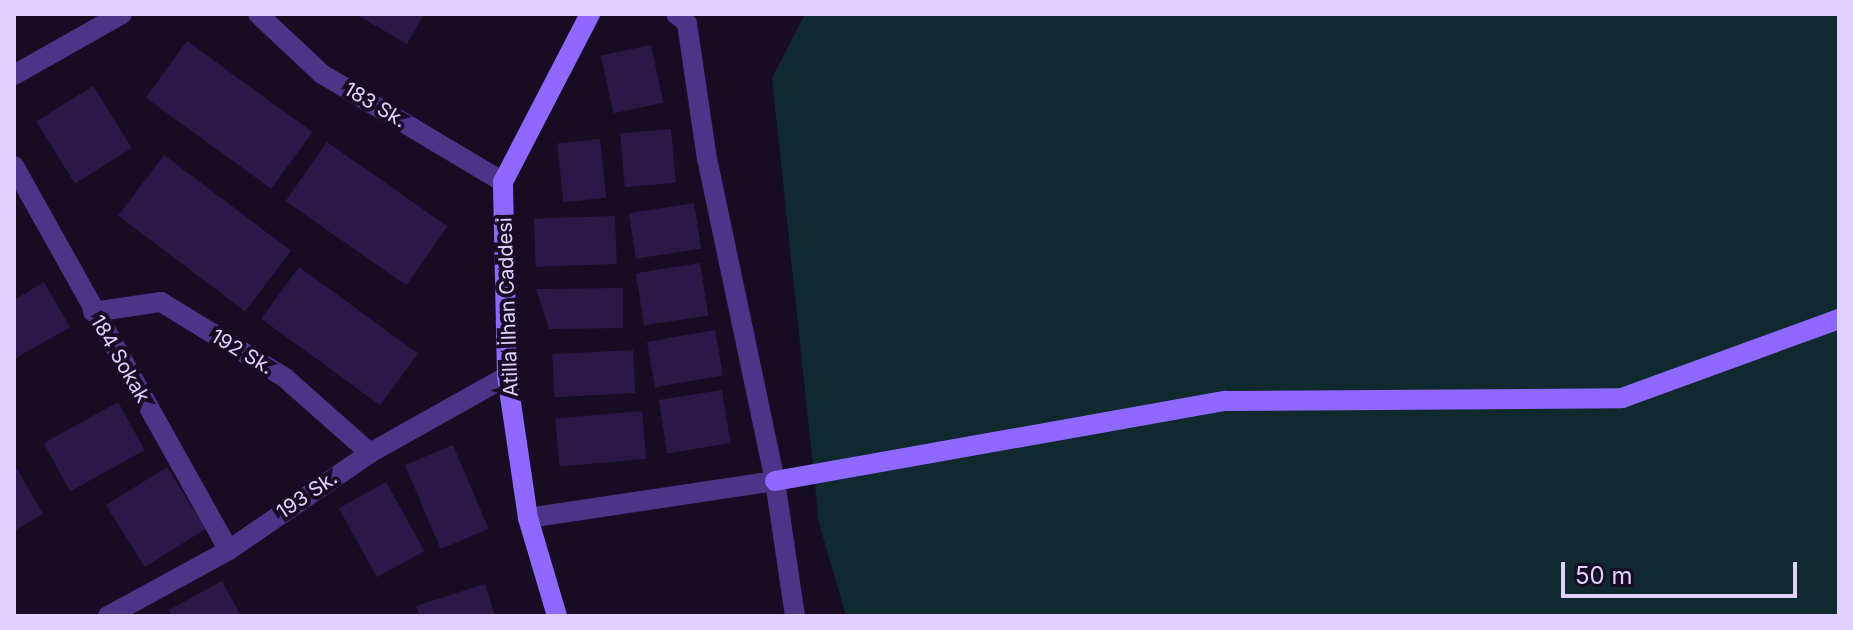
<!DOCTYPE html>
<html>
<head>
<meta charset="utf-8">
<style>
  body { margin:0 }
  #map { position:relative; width:1853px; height:630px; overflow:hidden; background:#160d25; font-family:Inter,sans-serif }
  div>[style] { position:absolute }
  .green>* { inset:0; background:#0f292f }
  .building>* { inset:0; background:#2c1847; transform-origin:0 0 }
  .street>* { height:20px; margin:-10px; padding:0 10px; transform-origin:10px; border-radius:10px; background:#4a3587 }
  .secondary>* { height:20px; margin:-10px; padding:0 10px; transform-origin:10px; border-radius:10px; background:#8e68ff }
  span { translate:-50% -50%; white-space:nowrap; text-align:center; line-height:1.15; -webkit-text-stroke:8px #160d25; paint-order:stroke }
  .street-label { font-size:20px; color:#e1d1ff }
  .frame { position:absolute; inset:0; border:16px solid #e1d1ff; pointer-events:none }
  .scale { position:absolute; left:1561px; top:562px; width:236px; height:36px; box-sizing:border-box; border:4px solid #e1d1ff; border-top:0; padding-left:10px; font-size:24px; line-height:28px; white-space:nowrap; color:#e1d1ff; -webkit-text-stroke:6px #160d25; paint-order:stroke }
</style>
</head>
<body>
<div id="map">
  <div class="green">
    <div style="clip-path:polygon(805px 14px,1839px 14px,1839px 616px,846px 616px,819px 523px,772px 78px)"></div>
  </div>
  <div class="building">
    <div style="clip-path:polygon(355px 14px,424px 14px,407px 44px)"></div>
    <div style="left:187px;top:41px;width:155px;height:70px;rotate:36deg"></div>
    <div style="left:651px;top:45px;width:59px;height:51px;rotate:78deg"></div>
    <div style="left:93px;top:86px;width:73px;height:67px;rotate:58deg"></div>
    <div style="left:671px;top:129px;width:54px;height:51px;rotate:85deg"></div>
    <div style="left:600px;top:139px;width:59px;height:43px;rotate:84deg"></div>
    <div style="left:327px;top:142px;width:147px;height:72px;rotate:35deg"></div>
    <div style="left:164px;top:155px;width:159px;height:76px;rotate:37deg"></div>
    <div style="left:694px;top:203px;width:46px;height:66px;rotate:81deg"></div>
    <div style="left:615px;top:216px;width:48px;height:81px;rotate:88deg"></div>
    <div style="left:700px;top:263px;width:53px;height:65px;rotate:81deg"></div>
    <div style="left:299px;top:267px;width:147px;height:64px;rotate:36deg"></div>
    <div style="clip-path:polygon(44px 282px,70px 327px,14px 359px,14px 300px)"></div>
    <div style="clip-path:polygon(623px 288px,623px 328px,549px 329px,536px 289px)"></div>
    <div style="left:715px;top:330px;width:46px;height:69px;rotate:80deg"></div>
    <div style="left:633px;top:350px;width:43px;height:81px;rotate:87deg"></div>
    <div style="left:722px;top:390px;width:54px;height:64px;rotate:81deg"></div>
    <div style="left:118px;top:402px;width:55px;height:85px;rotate:61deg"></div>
    <div style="left:642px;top:411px;width:48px;height:87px;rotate:85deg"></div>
    <div style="left:453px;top:445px;width:91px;height:52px;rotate:67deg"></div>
    <div style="left:167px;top:467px;width:73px;height:72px;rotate:58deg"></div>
    <div style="clip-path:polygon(17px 469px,43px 514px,14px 531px,14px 470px)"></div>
    <div style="left:386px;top:482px;width:79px;height:54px;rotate:61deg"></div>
    <div style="clip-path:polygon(222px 581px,241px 616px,172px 616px,169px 610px)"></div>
    <div style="clip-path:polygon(485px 584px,495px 616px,420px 616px,416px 606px)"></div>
  </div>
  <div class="street">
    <div style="left:258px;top:14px;width:88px;rotate:43.2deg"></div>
    <div style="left:322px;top:74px;width:211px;rotate:30.8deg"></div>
    <div style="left:14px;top:75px;width:124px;rotate:-29.5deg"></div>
    <div style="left:14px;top:166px;width:440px;rotate:60.8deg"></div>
    <div style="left:93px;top:312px;width:69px;rotate:-8.4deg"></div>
    <div style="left:161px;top:302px;width:144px;rotate:31.4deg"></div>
    <div style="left:284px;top:377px;width:115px;rotate:41.5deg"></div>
    <div style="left:775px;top:481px;width:136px;rotate:81.6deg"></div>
    <div style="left:528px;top:518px;width:250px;rotate:-8.5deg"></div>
    <div style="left:775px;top:481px;width:329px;rotate:-101.9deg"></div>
    <div style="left:707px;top:159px;width:137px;rotate:-98.4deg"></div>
    <div style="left:687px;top:23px;width:14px;rotate:-141deg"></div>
    <div style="left:108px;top:616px;width:138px;rotate:-28.6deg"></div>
    <div style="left:229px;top:550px;width:171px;rotate:-34.5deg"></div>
    <div style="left:370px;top:453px;width:157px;rotate:-29.3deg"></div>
  </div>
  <div class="secondary">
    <div style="left:775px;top:481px;width:458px;rotate:-10.1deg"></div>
    <div style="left:1226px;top:401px;width:396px;rotate:-0.4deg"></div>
    <div style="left:1622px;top:398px;width:231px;rotate:-20deg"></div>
    <div style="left:557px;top:616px;width:102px;rotate:-106.5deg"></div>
    <div style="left:528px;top:518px;width:144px;rotate:-98.4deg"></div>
    <div style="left:507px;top:376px;width:194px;rotate:-91.2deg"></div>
    <div style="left:503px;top:182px;width:189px;rotate:-62.6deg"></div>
  </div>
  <div class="street-label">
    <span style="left:375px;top:105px;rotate:31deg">183 Sk.</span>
    <span style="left:508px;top:307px;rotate:-92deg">Atilla İlhan Caddesi</span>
    <span style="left:242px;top:352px;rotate:31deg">192 Sk.</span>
    <span style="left:120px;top:359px;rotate:60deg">184 Sokak</span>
    <span style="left:307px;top:495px;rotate:-34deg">193 Sk.</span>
  </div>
  <div class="frame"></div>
  <div class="scale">50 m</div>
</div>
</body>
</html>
